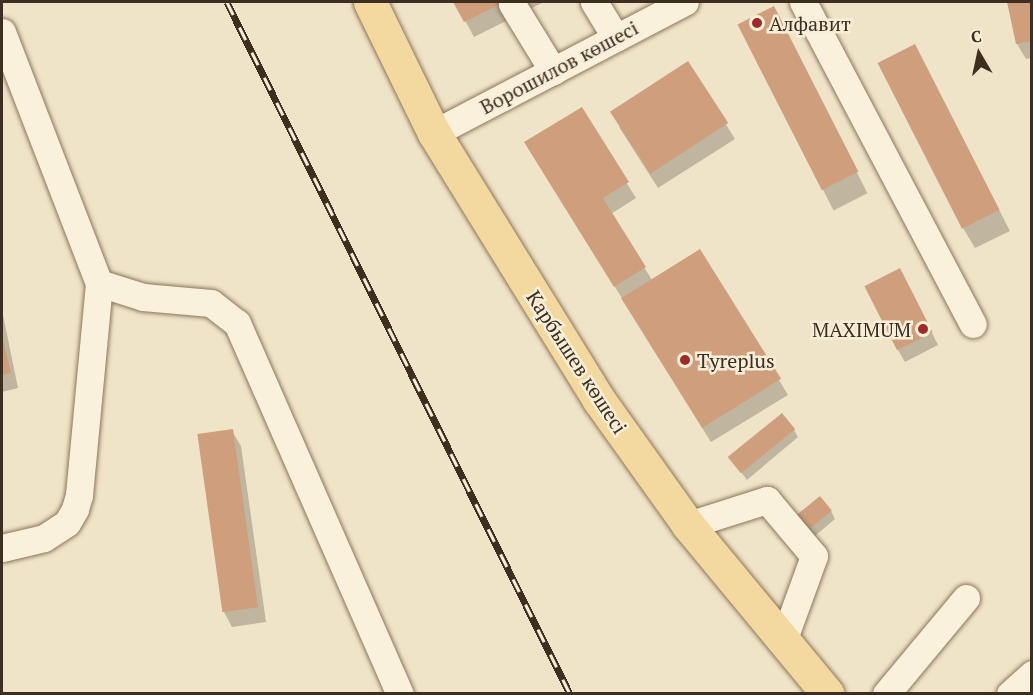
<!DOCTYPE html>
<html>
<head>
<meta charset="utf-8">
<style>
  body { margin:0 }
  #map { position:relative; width:1033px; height:695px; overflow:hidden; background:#f0e4c8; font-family:"PT Serif",serif }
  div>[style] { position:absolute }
  .shadow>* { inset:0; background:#0003; transform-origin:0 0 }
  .building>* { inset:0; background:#cf9f7d; transform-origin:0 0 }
  .roads { filter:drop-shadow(0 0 2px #8d765c) drop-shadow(0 0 2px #8d765c) }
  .minor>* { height:27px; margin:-13.5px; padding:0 13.5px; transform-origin:13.5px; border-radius:13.5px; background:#faf1dc }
  .major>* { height:33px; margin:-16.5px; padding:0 16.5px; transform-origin:16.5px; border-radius:16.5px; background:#f3d9a0 }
  .rail>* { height:7px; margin-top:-3.5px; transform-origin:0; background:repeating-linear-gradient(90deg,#f7eed8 0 14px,#3d2e20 0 28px); box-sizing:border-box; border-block:2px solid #3d2e20 }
  .dots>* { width:16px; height:16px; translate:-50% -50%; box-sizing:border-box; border:3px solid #f7eed8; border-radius:50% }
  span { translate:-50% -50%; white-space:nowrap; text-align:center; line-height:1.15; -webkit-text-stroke:5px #f7eed8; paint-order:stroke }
  .poi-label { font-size:20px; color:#3d2e20 }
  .left { translate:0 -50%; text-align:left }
  .right { translate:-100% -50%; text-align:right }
  .street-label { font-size:20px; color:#3d2e20 }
  .frame { position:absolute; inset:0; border:3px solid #3d2e20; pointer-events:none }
  .north { position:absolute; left:949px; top:24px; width:60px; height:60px; -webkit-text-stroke:4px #f7eed8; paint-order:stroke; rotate:351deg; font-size:16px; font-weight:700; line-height:24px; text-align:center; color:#3d2e20 }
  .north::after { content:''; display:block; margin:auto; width:21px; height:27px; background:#3d2e20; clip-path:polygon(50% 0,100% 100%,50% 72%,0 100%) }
</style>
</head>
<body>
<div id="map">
  <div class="shadow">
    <div style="clip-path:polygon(455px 2px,541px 2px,542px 3px,474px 37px)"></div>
    <div style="clip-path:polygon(1009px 2px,1032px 2px,1032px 58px,1026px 59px,1017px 44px)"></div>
    <div style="left:773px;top:8px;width:208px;height:38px;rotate:63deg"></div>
    <div style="clip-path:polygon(915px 46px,1010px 231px,975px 248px,963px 228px)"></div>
    <div style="clip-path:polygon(688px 63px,735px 139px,658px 188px,619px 127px)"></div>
    <div style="clip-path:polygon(581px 109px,636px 198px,611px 214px,652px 280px,779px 380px,788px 395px,711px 442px,535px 158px)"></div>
    <div style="clip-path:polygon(906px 282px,938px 345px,905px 362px,898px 350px)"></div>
    <div style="clip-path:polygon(2px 310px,18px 388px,2px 392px)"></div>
    <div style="clip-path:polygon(794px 430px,798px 437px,747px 480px,730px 458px)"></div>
    <div style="clip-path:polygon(232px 431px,241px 446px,266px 622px,232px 627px,224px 612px,199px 436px)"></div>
    <div style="clip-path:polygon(831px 511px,835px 519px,809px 541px,794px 520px)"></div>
  </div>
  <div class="building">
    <div style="clip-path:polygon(453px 2px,505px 2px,464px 22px)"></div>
    <div style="clip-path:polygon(1007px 2px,1032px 2px,1032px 41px,1016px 44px)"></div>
    <div style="left:774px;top:6px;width:186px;height:41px;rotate:63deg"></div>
    <div style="left:915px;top:44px;width:186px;height:42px;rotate:63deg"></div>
    <div style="left:688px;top:61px;width:74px;height:93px;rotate:57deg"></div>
    <div style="clip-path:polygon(582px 107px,629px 182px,603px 198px,646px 267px,614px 287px,524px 142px)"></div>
    <div style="left:700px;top:249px;width:153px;height:93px;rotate:58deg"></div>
    <div style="left:900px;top:268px;width:72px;height:40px;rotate:63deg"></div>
    <div style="clip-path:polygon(2px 335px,11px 373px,2px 375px)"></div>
    <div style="left:782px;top:413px;width:21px;height:70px;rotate:51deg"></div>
    <div style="left:233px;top:429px;width:180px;height:36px;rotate:82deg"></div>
    <div style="left:820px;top:496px;width:19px;height:37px;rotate:51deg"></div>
  </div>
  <div class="roads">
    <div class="minor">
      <div style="left:594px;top:2px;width:42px;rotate:58.6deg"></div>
      <div style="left:803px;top:2px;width:364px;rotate:62.2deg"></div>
      <div style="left:512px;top:4px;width:79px;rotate:58.5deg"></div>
      <div style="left:2px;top:32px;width:269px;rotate:68.9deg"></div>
      <div style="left:99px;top:283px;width:46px;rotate:17.7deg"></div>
      <div style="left:143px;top:297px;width:68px;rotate:5deg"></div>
      <div style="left:211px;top:303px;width:33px;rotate:38deg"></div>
      <div style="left:237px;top:323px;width:405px;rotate:66.3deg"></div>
      <div style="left:434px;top:133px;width:283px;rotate:-27.6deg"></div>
      <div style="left:688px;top:525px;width:83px;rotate:-17.6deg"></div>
      <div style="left:767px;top:500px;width:73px;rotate:50deg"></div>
      <div style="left:814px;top:556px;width:90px;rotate:110deg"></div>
      <div style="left:2px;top:548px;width:43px;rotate:-13.4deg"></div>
      <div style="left:44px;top:538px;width:27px;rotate:-33deg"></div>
      <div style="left:67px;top:523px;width:16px;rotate:-60deg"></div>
      <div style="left:75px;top:509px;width:15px;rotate:-74deg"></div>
      <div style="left:79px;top:495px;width:213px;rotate:-84.6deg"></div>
      <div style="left:886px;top:694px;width:125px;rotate:-50.2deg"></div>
      <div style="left:1010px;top:694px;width:30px;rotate:-42deg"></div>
    </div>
    <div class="major">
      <div style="left:370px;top:2px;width:146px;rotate:64deg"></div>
      <div style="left:434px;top:133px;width:314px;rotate:58.3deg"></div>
      <div style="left:599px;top:400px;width:153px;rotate:54.5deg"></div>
      <div style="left:688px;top:525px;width:219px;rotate:50.4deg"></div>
    </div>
  </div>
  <div class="rail">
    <div style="left:227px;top:2px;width:772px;rotate:63.63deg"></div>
  </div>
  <div class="dots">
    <div style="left:757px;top:23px;background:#9e2a2b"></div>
    <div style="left:923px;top:329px;background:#9e2a2b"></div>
    <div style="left:685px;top:360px;background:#9e2a2b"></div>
  </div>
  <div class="poi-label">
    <span class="left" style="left:769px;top:23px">Алфавит</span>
    <span class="right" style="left:911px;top:329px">MAXIMUM</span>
    <span class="left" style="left:697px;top:360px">Tyreplus</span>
  </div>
  <div class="street-label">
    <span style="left:559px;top:67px;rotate:-28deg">Ворошилов көшесі</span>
    <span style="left:577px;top:362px;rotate:57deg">Карбышев көшесі</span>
  </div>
  <div class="frame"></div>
  <div class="north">С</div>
</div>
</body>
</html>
